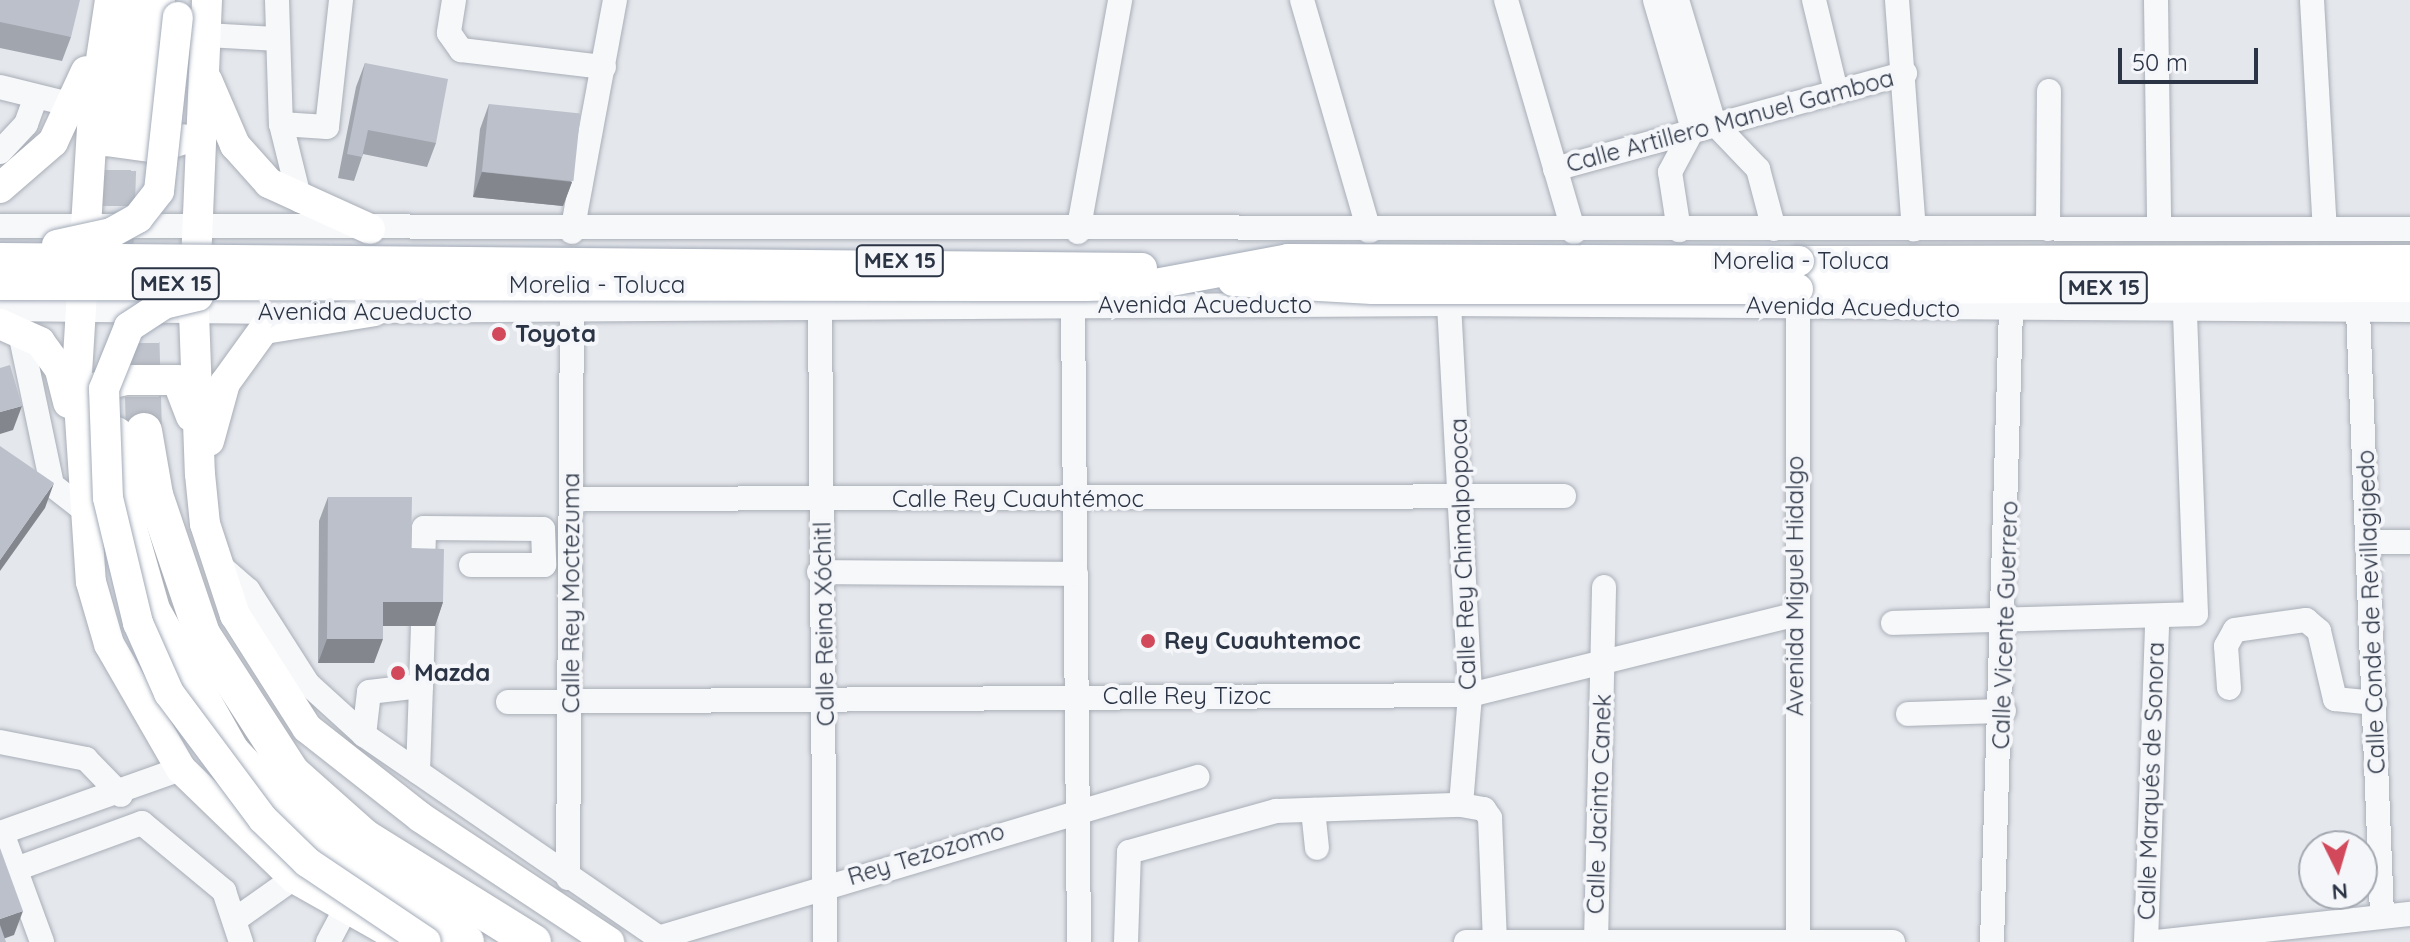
<!DOCTYPE html>
<html>
<head>
<meta charset="utf-8">
<style>
  body { margin:0 }
  #map { position:relative; width:2410px; height:942px; overflow:hidden; background:#e4e7ec; font-family:Quicksand,sans-serif }
  div>[style] { position:absolute }
  .highway-tunnel>* { height:36px; margin-top:-18px; transform-origin:0; background:repeating-linear-gradient(90deg,#bfc3cb 0 36px,transparent 0 54px) }
  .roads { filter:drop-shadow(0 0 2px #a9aeb7) drop-shadow(0 0 2px #a9aeb7) }
  .minor>* { height:24px; margin:-12px; padding:0 12px; transform-origin:12px; border-radius:12px; background:#f7f8fa }
  .major>* { height:30px; margin:-15px; padding:0 15px; transform-origin:15px; border-radius:15px; background:#fff }
  .highway>* { height:36px; margin:-18px; padding:0 18px; transform-origin:18px; border-radius:18px; background:#fff }
  .bridges { filter:drop-shadow(0 0 2px #a3abb8) drop-shadow(0 0 2px #a3abb8) }
  .major-bridge>* { height:30px; margin:-15px; padding:0 15px; transform-origin:15px; border-radius:15px; background:#fff }
  .wall>* { inset:0; background:#a1a5ae }
  .shaded-wall>* { inset:0; background:#83868d }
  .building>* { inset:0; background:#bbc0ca; transform-origin:0 0 }
  .dots>* { width:22px; height:22px; translate:-50% -50%; box-sizing:border-box; border:4px solid #f4f6f9; border-radius:50% }
  span { translate:-50% -50%; white-space:nowrap; text-align:center; line-height:1.15; -webkit-text-stroke:8px #f4f6f9; paint-order:stroke }
  .shield-label span { padding:2px 6px; background:#f4f6f9; border:2px solid; border-radius:6px; -webkit-text-stroke-width:0 }
  .shield-label { font-size:22px; color:#2b3445; font-weight:700 }
  .street-label { font-size:24px; color:#2b3445 }
  .poi-label { font-size:24px; color:#2b3445; font-weight:700 }
  .left { translate:0 -50%; text-align:left }
  .north { position:absolute; left:2298px; top:830px; width:80px; height:80px; box-sizing:border-box; background:#f4f6f9; border:2px solid #a4a8b1; border-radius:50%; rotate:175deg; font-size:22px; font-weight:700; line-height:32px; text-align:center; color:#2b3445 }
  .north::after { content:''; display:block; margin:auto; width:28px; height:36px; background:#d1495b; clip-path:polygon(50% 0,100% 100%,50% 72%,0 100%) }
  .scale { position:absolute; left:2118px; top:48px; width:140px; height:36px; box-sizing:border-box; border:4px solid #2b3445; border-top:0; padding-left:10px; font-size:24px; line-height:28px; white-space:nowrap; color:#2b3445; -webkit-text-stroke:6px #f4f6f9; paint-order:stroke }
</style>
</head>
<body>
<div id="map">
  <div class="highway-tunnel">
    <div style="left:115px;top:260px;width:142px;rotate:-88deg"></div>
    <div style="left:140px;top:289px;width:142px;rotate:88.4deg"></div>
  </div>
  <div class="roads">
    <div class="minor">
      <div style="left:277px;top:0;width:124px;rotate:88.2deg"></div>
      <div style="left:281px;top:124px;width:79px;rotate:76.1deg"></div>
      <div style="left:454px;top:0;width:33px;rotate:99deg"></div>
      <div style="left:449px;top:33px;width:21px;rotate:55deg"></div>
      <div style="left:461px;top:50px;width:144px;rotate:6.8deg"></div>
      <div style="left:1302px;top:0;width:241px;rotate:73.8deg"></div>
      <div style="left:1506px;top:0;width:242px;rotate:73.7deg"></div>
      <div style="left:1655px;top:0;width:134px;rotate:73.6deg"></div>
      <div style="left:1693px;top:129px;width:49px;rotate:118.1deg"></div>
      <div style="left:1670px;top:172px;width:59px;rotate:81.2deg"></div>
      <div style="left:1677px;top:0;width:128px;rotate:73.3deg"></div>
      <div style="left:1714px;top:123px;width:64px;rotate:46.3deg"></div>
      <div style="left:1758px;top:169px;width:62px;rotate:75.1deg"></div>
      <div style="left:1814px;top:0;width:89px;rotate:76.4deg"></div>
      <div style="left:1897px;top:0;width:230px;rotate:85.8deg"></div>
      <div style="left:2156px;top:0;width:229px;rotate:89.2deg"></div>
      <div style="left:2312px;top:0;width:229px;rotate:86.8deg"></div>
      <div style="left:205px;top:35px;width:71px;rotate:3.2deg"></div>
      <div style="left:0;top:87px;width:75px;rotate:13.9deg"></div>
      <div style="left:281px;top:124px;width:46px;rotate:3.7deg"></div>
      <div style="left:327px;top:127px;width:128px;rotate:-83.7deg"></div>
      <div style="left:0;top:152px;width:38px;rotate:-47deg"></div>
      <div style="left:26px;top:124px;width:29px;rotate:-70deg"></div>
      <div style="left:1555px;top:169px;width:363px;rotate:-15.3deg"></div>
      <div style="left:0;top:226px;width:2410px;rotate:0.07deg"></div>
      <div style="left:2048px;top:229px;width:138px;rotate:-89.6deg"></div>
      <div style="left:572px;top:232px;width:236px;rotate:-79.5deg"></div>
      <div style="left:1078px;top:232px;width:236px;rotate:-79.7deg"></div>
      <div style="left:1449px;top:304px;width:392px;rotate:86.9deg"></div>
      <div style="left:1470px;top:695px;width:110px;rotate:94.7deg"></div>
      <div style="left:820px;top:306px;width:636px;rotate:89.55deg"></div>
      <div style="left:1073px;top:306px;width:636px;rotate:89.46deg"></div>
      <div style="left:0;top:309px;width:304px;rotate:0.6deg"></div>
      <div style="left:357px;top:311px;width:1092px;rotate:-0.37deg"></div>
      <div style="left:1449px;top:304px;width:961px;rotate:0.36deg"></div>
      <div style="left:2358px;top:311px;width:603px;rotate:87.72deg"></div>
      <div style="left:19px;top:328px;width:160px;rotate:78.1deg"></div>
      <div style="left:52px;top:485px;width:39px;rotate:38deg"></div>
      <div style="left:571px;top:499px;width:993px;rotate:-0.17deg"></div>
      <div style="left:2368px;top:542px;width:42px"></div>
      <div style="left:217px;top:563px;width:41px;rotate:41.1deg"></div>
      <div style="left:248px;top:590px;width:112px;rotate:57.4deg"></div>
      <div style="left:308px;top:684px;width:76px;rotate:42.3deg"></div>
      <div style="left:364px;top:735px;width:365px;rotate:34.5deg"></div>
      <div style="left:819px;top:572px;width:257px;rotate:0.4deg"></div>
      <div style="left:423px;top:573px;width:45px;rotate:-88.7deg"></div>
      <div style="left:424px;top:528px;width:119px;rotate:0.5deg"></div>
      <div style="left:543px;top:529px;width:36px;rotate:88deg"></div>
      <div style="left:544px;top:565px;width:73px;rotate:180deg"></div>
      <div style="left:1893px;top:623px;width:303px;rotate:-1.7deg"></div>
      <div style="left:2196px;top:614px;width:303px;rotate:-92.1deg"></div>
      <div style="left:421px;top:686px;width:60px;rotate:-88.1deg"></div>
      <div style="left:2229px;top:688px;width:42px;rotate:-94.1deg"></div>
      <div style="left:2226px;top:646px;width:18px;rotate:-61deg"></div>
      <div style="left:2235px;top:630px;width:72px;rotate:-8deg"></div>
      <div style="left:2306px;top:620px;width:17px;rotate:40deg"></div>
      <div style="left:2319px;top:631px;width:70px;rotate:76.8deg"></div>
      <div style="left:2335px;top:699px;width:40px;rotate:5.7deg"></div>
      <div style="left:508px;top:702px;width:962px;rotate:-0.42deg"></div>
      <div style="left:1470px;top:695px;width:333px;rotate:-13.9deg"></div>
      <div style="left:1908px;top:714px;width:96px;rotate:-1.8deg"></div>
      <div style="left:364px;top:735px;width:43px;rotate:-83.4deg"></div>
      <div style="left:369px;top:692px;width:52px;rotate:-6.6deg"></div>
      <div style="left:421px;top:686px;width:86px;rotate:92deg"></div>
      <div style="left:0;top:742px;width:88px;rotate:11.2deg"></div>
      <div style="left:86px;top:759px;width:50px;rotate:45.8deg"></div>
      <div style="left:1313px;top:810px;width:38px;rotate:84deg"></div>
      <div style="left:0;top:833px;width:192px;rotate:-19.5deg"></div>
      <div style="left:2px;top:833px;width:116px;rotate:69.8deg"></div>
      <div style="left:16px;top:869px;width:134px;rotate:-20.1deg"></div>
      <div style="left:142px;top:823px;width:107px;rotate:39.7deg"></div>
      <div style="left:224px;top:891px;width:54px;rotate:71.6deg"></div>
      <div style="left:568px;top:878px;width:570px;rotate:-89.6deg"></div>
      <div style="left:236px;top:919px;width:71px;rotate:-35.3deg"></div>
      <div style="left:658px;top:938px;width:563px;rotate:-16.63deg"></div>
      <div style="left:328px;top:942px;width:36px;rotate:-62deg"></div>
      <div style="left:1126px;top:942px;width:90px;rotate:-88.1deg"></div>
      <div style="left:1129px;top:852px;width:153px;rotate:-15.6deg"></div>
      <div style="left:1276px;top:811px;width:185px;rotate:-1.9deg"></div>
      <div style="left:1461px;top:805px;width:23px;rotate:10deg"></div>
      <div style="left:1484px;top:809px;width:11px;rotate:56deg"></div>
      <div style="left:1490px;top:818px;width:122px;rotate:87.7deg"></div>
      <div style="left:1466px;top:942px;width:427px"></div>
      <div style="left:1596px;top:942px;width:355px;rotate:-88.7deg"></div>
      <div style="left:1798px;top:942px;width:650px;rotate:-90deg"></div>
      <div style="left:1992px;top:942px;width:633px;rotate:-88.28deg"></div>
      <div style="left:2146px;top:942px;width:322px;rotate:-88deg"></div>
      <div style="left:2155px;top:942px;width:257px;rotate:-6.3deg"></div>
    </div>
    <div class="major">
      <div style="left:110px;top:0;width:113px;rotate:98.6deg"></div>
      <div style="left:93px;top:112px;width:261px;rotate:93.5deg"></div>
      <div style="left:77px;top:373px;width:209px;rotate:86.2deg"></div>
      <div style="left:91px;top:582px;width:65px;rotate:73.8deg"></div>
      <div style="left:109px;top:644px;width:144px;rotate:60.1deg"></div>
      <div style="left:181px;top:769px;width:157px;rotate:44deg"></div>
      <div style="left:294px;top:878px;width:130px;rotate:29.5deg"></div>
      <div style="left:207px;top:0;width:313px;rotate:92.4deg"></div>
      <div style="left:194px;top:313px;width:161px;rotate:87.9deg"></div>
      <div style="left:200px;top:474px;width:50px;rotate:84.3deg"></div>
      <div style="left:205px;top:524px;width:96px;rotate:71.8deg"></div>
      <div style="left:235px;top:615px;width:134px;rotate:57.5deg"></div>
      <div style="left:307px;top:728px;width:144px;rotate:38.2deg"></div>
      <div style="left:420px;top:817px;width:227px;rotate:33.5deg"></div>
      <div style="left:207px;top:80px;width:71px;rotate:66.7deg"></div>
      <div style="left:235px;top:145px;width:51px;rotate:48.2deg"></div>
      <div style="left:269px;top:183px;width:111px;rotate:24.5deg"></div>
      <div style="left:93px;top:112px;width:32px;rotate:66deg"></div>
      <div style="left:106px;top:141px;width:51px;rotate:7.8deg"></div>
      <div style="left:157px;top:148px;width:28px;rotate:-18deg"></div>
      <div style="left:0;top:188px;width:70px;rotate:-41deg"></div>
      <div style="left:53px;top:142px;width:78px;rotate:-65.1deg"></div>
      <div style="left:1799px;top:261px;width:611px;rotate:-0.09deg"></div>
      <div style="left:1798px;top:289px;width:612px;rotate:-0.19deg"></div>
      <div style="left:0;top:324px;width:44px;rotate:24.2deg"></div>
      <div style="left:40px;top:342px;width:34px;rotate:54deg"></div>
      <div style="left:60px;top:370px;width:34px;rotate:76deg"></div>
      <div style="left:92px;top:397px;width:12px;rotate:-59deg"></div>
      <div style="left:98px;top:387px;width:29px;rotate:-14deg"></div>
      <div style="left:126px;top:380px;width:51px"></div>
      <div style="left:177px;top:380px;width:39px;rotate:69deg"></div>
      <div style="left:209px;top:441px;width:60px;rotate:-74.6deg"></div>
      <div style="left:225px;top:383px;width:67px;rotate:-54.2deg"></div>
      <div style="left:264px;top:329px;width:112px;rotate:-9.2deg"></div>
    </div>
    <div class="highway">
      <div style="left:143px;top:116px;width:117px;rotate:-83.1deg"></div>
      <div style="left:120px;top:118px;width:119px;rotate:-83.7deg"></div>
      <div style="left:144px;top:431px;width:65px;rotate:80.2deg"></div>
      <div style="left:155px;top:495px;width:147px;rotate:71.3deg"></div>
      <div style="left:202px;top:634px;width:166px;rotate:57.1deg"></div>
      <div style="left:292px;top:773px;width:96px;rotate:41.6deg"></div>
      <div style="left:364px;top:837px;width:199px;rotate:31.9deg"></div>
      <div style="left:116px;top:435px;width:95px;rotate:82.1deg"></div>
      <div style="left:129px;top:529px;width:84px;rotate:74.1deg"></div>
      <div style="left:152px;top:610px;width:162px;rotate:60.7deg"></div>
      <div style="left:231px;top:751px;width:129px;rotate:46.9deg"></div>
      <div style="left:319px;top:845px;width:176px;rotate:33.4deg"></div>
    </div>
  </div>
  <div class="bridges">
    <div class="major-bridge">
      <div style="left:57px;top:245px;width:55px;rotate:-12.5deg"></div>
      <div style="left:111px;top:233px;width:31px;rotate:-29deg"></div>
      <div style="left:138px;top:218px;width:34px;rotate:-52deg"></div>
      <div style="left:159px;top:191px;width:175px;rotate:-83.8deg"></div>
      <div style="left:0;top:258px;width:1142px;rotate:0.5deg"></div>
      <div style="left:1233px;top:281px;width:139px;rotate:3.3deg"></div>
      <div style="left:1372px;top:289px;width:426px"></div>
      <div style="left:0;top:285px;width:1086px;rotate:0.05deg"></div>
      <div style="left:1086px;top:286px;width:69px;rotate:-1.7deg"></div>
      <div style="left:1155px;top:284px;width:135px;rotate:-10.6deg"></div>
      <div style="left:1288px;top:259px;width:511px;rotate:0.22deg"></div>
      <div style="left:198px;top:296px;width:35px;rotate:167deg"></div>
      <div style="left:164px;top:304px;width:42px;rotate:146.7deg"></div>
      <div style="left:129px;top:327px;width:67px;rotate:112deg"></div>
      <div style="left:104px;top:389px;width:109px;rotate:87.9deg"></div>
      <div style="left:108px;top:498px;width:129px;rotate:76.5deg"></div>
      <div style="left:138px;top:623px;width:77px;rotate:66.1deg"></div>
      <div style="left:169px;top:693px;width:157px;rotate:53.3deg"></div>
      <div style="left:263px;top:819px;width:62px;rotate:44.3deg"></div>
      <div style="left:307px;top:862px;width:143px;rotate:33.9deg"></div>
    </div>
  </div>
  <div class="wall">
    <div style="clip-path:polygon(0 0,71px 37px,62px 61px,0 48px)"></div>
    <div style="clip-path:polygon(365px 63px,436px 143px,427px 167px,363px 154px,354px 181px,338px 178px,356px 87px)"></div>
    <div style="clip-path:polygon(489px 104px,572px 182px,563px 206px,473px 197px,480px 129px)"></div>
    <div style="clip-path:polygon(328px 497px,411px 548px,443px 602px,435px 626px,383px 626px,374px 663px,318px 663px,319px 521px)"></div>
  </div>
  <div class="shaded-wall">
    <div style="clip-path:polygon(482px 172px,572px 182px,563px 206px,473px 197px)"></div>
    <div style="clip-path:polygon(22px 406px,13px 430px,0 434px,0 412px)"></div>
    <div style="clip-path:polygon(54px 483px,45px 508px,0 571px,0 560px)"></div>
    <div style="clip-path:polygon(383px 602px,443px 602px,435px 626px,374px 626px)"></div>
    <div style="clip-path:polygon(327px 639px,383px 639px,374px 663px,318px 663px)"></div>
    <div style="clip-path:polygon(23px 911px,14px 935px,0 940px,0 919px)"></div>
  </div>
  <div class="building">
    <div style="clip-path:polygon(0 0,80px 0,71px 37px,0 22px)"></div>
    <div style="clip-path:polygon(365px 63px,448px 79px,436px 143px,368px 130px,362px 157px,347px 154px)"></div>
    <div style="left:489px;top:104px;width:92px;height:68px;rotate:6deg"></div>
    <div style="clip-path:polygon(10px 365px,22px 406px,0 412px,0 368px)"></div>
    <div style="clip-path:polygon(0 446px,54px 483px,0 560px)"></div>
    <div style="clip-path:polygon(328px 497px,412px 497px,411px 548px,444px 549px,443px 602px,383px 602px,383px 639px,327px 639px)"></div>
    <div style="clip-path:polygon(0 848px,23px 911px,0 919px)"></div>
    <div style="clip-path:polygon(0 925px,6px 942px,0 942px)"></div>
  </div>
  <div class="dots">
    <div style="left:499px;top:334px;background:#d1495b"></div>
    <div style="left:1148px;top:641px;background:#d1495b"></div>
    <div style="left:398px;top:673px;background:#d1495b"></div>
  </div>
  <div class="shield-label">
    <span style="left:900px;top:261px">MEX 15</span>
    <span style="left:176px;top:284px">MEX 15</span>
    <span style="left:2104px;top:288px">MEX 15</span>
  </div>
  <div class="street-label">
    <span style="left:1730px;top:121px;rotate:-15deg">Calle Artillero Manuel Gamboa</span>
    <span style="left:1801px;top:261px">Morelia - Toluca</span>
    <span style="left:597px;top:285px">Morelia - Toluca</span>
    <span style="left:1205px;top:305px">Avenida Acueducto</span>
    <span style="left:1853px;top:307px;rotate:1deg">Avenida Acueducto</span>
    <span style="left:365px;top:312px">Avenida Acueducto</span>
    <span style="left:1018px;top:499px">Calle Rey Cuauhtémoc</span>
    <span style="left:1463px;top:554px;rotate:-92deg">Calle Rey Chimalpopoca</span>
    <span style="left:1795px;top:586px;rotate:-90deg">Avenida Miguel Hidalgo</span>
    <span style="left:571px;top:593px;rotate:-90deg">Calle Rey Moctezuma</span>
    <span style="left:2371px;top:612px;rotate:-92deg">Calle Conde de Revillagigedo</span>
    <span style="left:824px;top:624px;rotate:-91deg">Calle Reina Xóchitl</span>
    <span style="left:2005px;top:625px;rotate:-88deg">Calle Vicente Guerrero</span>
    <span style="left:1187px;top:696px">Calle Rey Tizoc</span>
    <span style="left:2151px;top:781px;rotate:-88deg">Calle Marqués de Sonora</span>
    <span style="left:1599px;top:804px;rotate:-88deg">Calle Jacinto Canek</span>
    <span style="left:926px;top:854px;rotate:-17deg">Rey Tezozomo</span>
  </div>
  <div class="poi-label">
    <span class="left" style="left:515px;top:334px">Toyota</span>
    <span class="left" style="left:1164px;top:641px">Rey Cuauhtemoc</span>
    <span class="left" style="left:414px;top:673px">Mazda</span>
  </div>
  <div class="north">N</div>
  <div class="scale">50 m</div>
</div>
</body>
</html>
